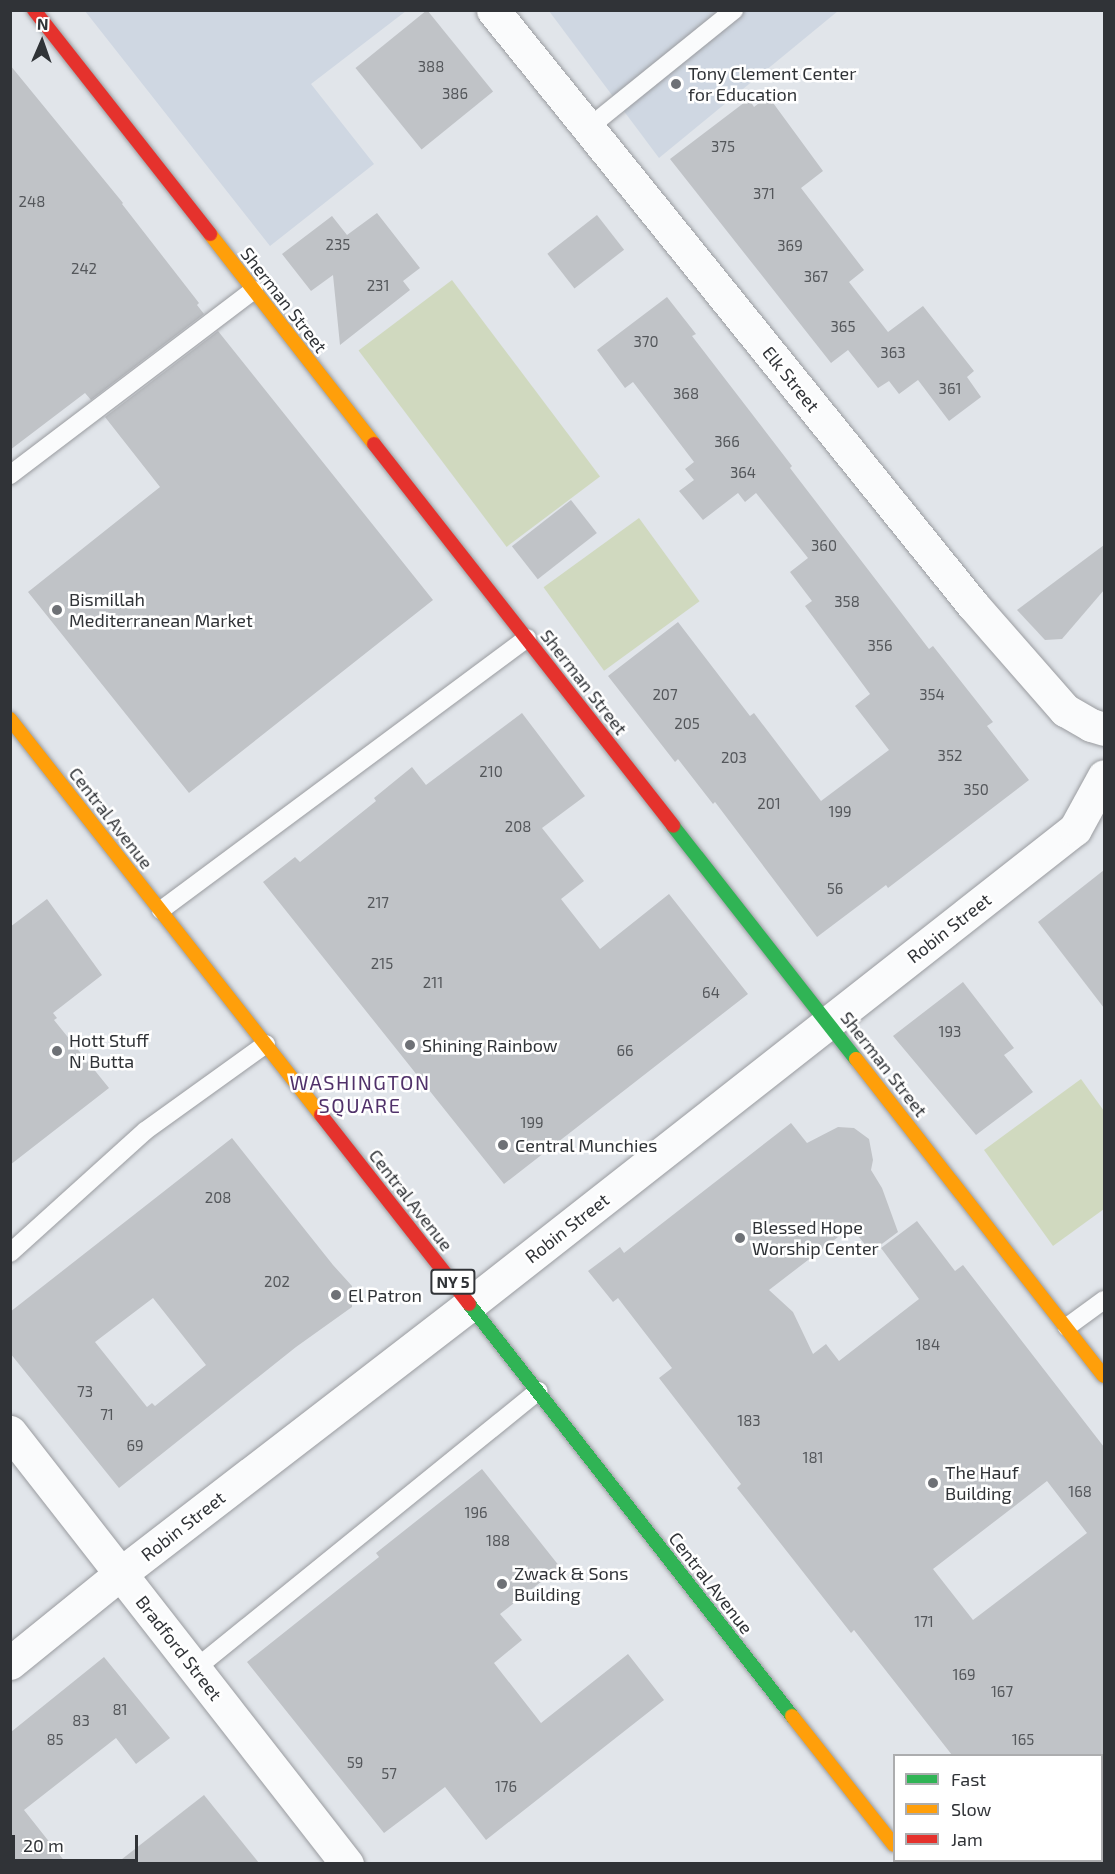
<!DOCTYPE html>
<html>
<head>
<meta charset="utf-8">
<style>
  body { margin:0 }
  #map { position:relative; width:1115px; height:1874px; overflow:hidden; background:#e1e5ea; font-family:"Exo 2",sans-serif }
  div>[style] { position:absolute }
  .built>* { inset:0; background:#cfd7e2 }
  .green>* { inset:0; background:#d0d9bf; transform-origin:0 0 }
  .building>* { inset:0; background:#c0c3c7; transform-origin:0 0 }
  .roads { filter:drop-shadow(0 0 2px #9a9ca0) drop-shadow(0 0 2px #9a9ca0) }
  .lane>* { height:18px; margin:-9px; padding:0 9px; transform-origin:9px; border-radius:9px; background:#fafbfc }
  .street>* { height:33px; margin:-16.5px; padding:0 16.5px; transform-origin:16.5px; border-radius:16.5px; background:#fafbfc }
  .fast>* { height:14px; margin:-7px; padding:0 7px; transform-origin:7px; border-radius:7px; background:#30b455 }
  .slow>* { height:14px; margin:-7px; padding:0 7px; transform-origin:7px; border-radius:7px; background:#ff9f0a }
  .jam>* { height:14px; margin:-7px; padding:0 7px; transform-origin:7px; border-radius:7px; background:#e5322d }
  .dots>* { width:16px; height:16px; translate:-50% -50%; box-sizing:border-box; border:3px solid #fff; border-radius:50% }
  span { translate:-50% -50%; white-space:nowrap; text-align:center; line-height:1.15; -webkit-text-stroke:5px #fff; paint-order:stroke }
  .number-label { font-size:15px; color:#54575b }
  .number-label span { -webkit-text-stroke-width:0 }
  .shield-label span { padding:2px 4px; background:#fff; border:2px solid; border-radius:4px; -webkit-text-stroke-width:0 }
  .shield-label { font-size:16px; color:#303337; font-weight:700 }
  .poi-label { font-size:18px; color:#303337 }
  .left { translate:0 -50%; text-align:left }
  .street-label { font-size:18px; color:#303337 }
  .neighbourhood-label { font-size:20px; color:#50316a; letter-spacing:1.5px }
  .frame { position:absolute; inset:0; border:12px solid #303337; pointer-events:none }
  .legend { position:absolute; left:893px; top:1754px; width:210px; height:108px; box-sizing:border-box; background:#fff; border:2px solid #acadaf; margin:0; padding:8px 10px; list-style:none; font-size:18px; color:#303337 }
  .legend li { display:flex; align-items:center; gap:12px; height:30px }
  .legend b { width:30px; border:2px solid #acadaf }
  .north { position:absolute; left:12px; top:12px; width:60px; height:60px; -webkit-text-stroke:4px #fff; paint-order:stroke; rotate:2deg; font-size:16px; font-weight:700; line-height:24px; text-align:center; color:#303337 }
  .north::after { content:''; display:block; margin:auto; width:21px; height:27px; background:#303337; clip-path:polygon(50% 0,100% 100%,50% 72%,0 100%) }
  .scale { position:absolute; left:12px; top:1835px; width:126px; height:27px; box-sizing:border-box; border:3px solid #303337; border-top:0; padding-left:8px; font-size:18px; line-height:21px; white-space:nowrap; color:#303337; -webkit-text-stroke:4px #fff; paint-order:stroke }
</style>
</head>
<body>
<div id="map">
  <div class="built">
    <div style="clip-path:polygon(85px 11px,406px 11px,311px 84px,374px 164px,270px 246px)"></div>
    <div style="clip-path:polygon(549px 11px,838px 11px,659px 158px)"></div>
  </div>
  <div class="green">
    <div style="left:452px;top:280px;width:246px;height:117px;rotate:53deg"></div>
    <div style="left:639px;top:518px;width:103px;height:118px;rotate:54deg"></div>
    <div style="clip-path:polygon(1081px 1079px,1104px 1111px,1104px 1209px,1053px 1246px,984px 1150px)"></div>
  </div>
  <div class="building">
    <div style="left:427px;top:10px;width:105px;height:92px;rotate:51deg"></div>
    <div style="clip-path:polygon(10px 65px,123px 203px,122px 204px,199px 303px,197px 305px,204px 314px,91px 400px,85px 393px,10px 450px)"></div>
    <div style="clip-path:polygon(768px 96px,823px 171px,801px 188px,864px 270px,849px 282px,888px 332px,923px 306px,974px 371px,967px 377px,981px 397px,949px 421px,918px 380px,899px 394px,889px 381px,878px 388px,848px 350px,831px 363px,670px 159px,749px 99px,754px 107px)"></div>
    <div style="clip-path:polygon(377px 213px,420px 268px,403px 281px,410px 290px,340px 345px,333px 275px,311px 291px,282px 254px,332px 216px,347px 235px)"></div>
    <div style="left:597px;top:215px;width:44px;height:63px;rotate:52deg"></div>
    <div style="clip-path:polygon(667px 297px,696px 334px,692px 336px,792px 466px,790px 468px,929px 649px,933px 646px,993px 722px,987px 726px,1029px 780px,888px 888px,886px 885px,817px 937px,715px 802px,713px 804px,678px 759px,675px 762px,608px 676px,678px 622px,750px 716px,754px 713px,821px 801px,889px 750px,855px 706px,870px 694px,805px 606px,812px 601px,790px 572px,808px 558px,756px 493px,745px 502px,738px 493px,703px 520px,679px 491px,694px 480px,685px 469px,694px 462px,633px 382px,625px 388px,597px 350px)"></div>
    <div style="clip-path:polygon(218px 331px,433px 600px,189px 793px,28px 592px,160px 487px,105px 417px)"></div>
    <div style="left:571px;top:500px;width:42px;height:75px;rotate:52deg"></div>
    <div style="clip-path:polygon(1104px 545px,1104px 590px,1062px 639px,1045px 640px,1017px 610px)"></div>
    <div style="clip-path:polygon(522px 713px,585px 796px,542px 828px,584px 881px,561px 899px,600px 949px,669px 894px,748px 994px,504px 1184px,263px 882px,295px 857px,300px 862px,376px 801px,374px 798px,412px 767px,426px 785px)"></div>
    <div style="clip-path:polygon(1104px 870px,1104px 1008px,1038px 922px)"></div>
    <div style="clip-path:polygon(47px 899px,102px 975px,53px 1013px,57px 1018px,54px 1020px,109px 1088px,10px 1165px,10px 927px)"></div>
    <div style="clip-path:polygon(963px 982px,1014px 1048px,1004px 1055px,1033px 1092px,976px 1135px,893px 1036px)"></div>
    <div style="clip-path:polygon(evenodd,791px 1123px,807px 1143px,838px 1127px,854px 1128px,869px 1139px,873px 1160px,871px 1170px,882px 1188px,898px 1232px,871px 1252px,851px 1227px,769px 1290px,793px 1312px,813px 1354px,826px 1344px,839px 1361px,919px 1299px,881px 1248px,917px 1221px,955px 1271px,963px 1265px,1104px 1447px,1104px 1755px,952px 1755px,854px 1630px,851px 1633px,737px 1488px,741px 1484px,659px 1378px,672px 1368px,618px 1298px,613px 1302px,588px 1271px,620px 1247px,624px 1253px,791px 1123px,1047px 1481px,1087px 1533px,973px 1620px,933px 1569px,1047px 1481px)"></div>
    <div style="clip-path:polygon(evenodd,232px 1138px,333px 1265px,352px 1286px,352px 1307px,296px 1347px,119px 1488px,10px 1353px,10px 1312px,232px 1138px,153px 1298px,206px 1365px,155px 1406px,152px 1403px,147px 1407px,95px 1342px,153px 1298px)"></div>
    <div style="clip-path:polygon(482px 1469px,560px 1567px,500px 1614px,522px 1640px,494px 1663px,541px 1723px,628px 1654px,664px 1700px,486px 1840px,445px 1787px,384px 1833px,247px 1662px,379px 1557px,376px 1553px)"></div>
    <div style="clip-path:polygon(104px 1657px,170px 1738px,136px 1764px,116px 1738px,24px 1810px,66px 1863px,10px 1863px,11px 1732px)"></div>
    <div style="clip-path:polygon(204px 1795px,259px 1863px,117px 1863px)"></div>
  </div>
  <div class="roads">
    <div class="lane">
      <div style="left:588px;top:128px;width:188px;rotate:-38.9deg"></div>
      <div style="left:10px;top:475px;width:306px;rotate:-37.2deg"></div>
      <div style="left:161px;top:910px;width:456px;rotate:-36.6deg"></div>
      <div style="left:10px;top:1253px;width:182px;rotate:-42.1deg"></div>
      <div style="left:145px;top:1131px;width:149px;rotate:-35.7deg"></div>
      <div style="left:1067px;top:1327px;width:46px;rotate:-36.1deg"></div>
      <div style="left:195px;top:1669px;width:442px;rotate:-39deg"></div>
    </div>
    <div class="street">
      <div style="left:493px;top:10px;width:764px;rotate:51.11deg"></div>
      <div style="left:973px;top:605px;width:140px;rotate:48.8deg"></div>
      <div style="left:1065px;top:710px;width:30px;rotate:30deg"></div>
      <div style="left:1091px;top:725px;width:14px;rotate:17deg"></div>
      <div style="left:10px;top:1432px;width:548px;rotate:52.04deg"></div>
      <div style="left:10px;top:1663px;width:141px;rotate:-39deg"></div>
      <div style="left:120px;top:1574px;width:442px;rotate:-37.6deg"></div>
      <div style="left:470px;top:1304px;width:769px;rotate:-38.14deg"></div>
      <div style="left:1075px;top:829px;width:60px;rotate:-61.3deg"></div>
    </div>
    <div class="fast">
      <div style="left:673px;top:826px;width:296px;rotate:51.9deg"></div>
      <div style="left:469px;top:1304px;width:524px;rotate:51.9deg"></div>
    </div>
    <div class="slow">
      <div style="left:210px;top:234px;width:266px;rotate:52deg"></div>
      <div style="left:10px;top:719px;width:504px;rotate:51.86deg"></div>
      <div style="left:856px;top:1059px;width:402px;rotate:52deg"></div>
      <div style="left:792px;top:1716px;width:164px;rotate:51.7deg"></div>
    </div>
    <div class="jam">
      <div style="left:34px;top:10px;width:285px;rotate:51.8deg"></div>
      <div style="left:374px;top:444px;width:485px;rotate:51.9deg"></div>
      <div style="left:321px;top:1115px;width:240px;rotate:51.9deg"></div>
    </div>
  </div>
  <div class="dots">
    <div style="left:676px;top:84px;background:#6e7176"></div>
    <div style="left:57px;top:610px;background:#6e7176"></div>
    <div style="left:410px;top:1045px;background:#6e7176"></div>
    <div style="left:57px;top:1051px;background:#6e7176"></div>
    <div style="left:503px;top:1145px;background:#6e7176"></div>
    <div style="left:740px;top:1238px;background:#6e7176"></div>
    <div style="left:336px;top:1295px;background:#6e7176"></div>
    <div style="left:933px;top:1483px;background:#6e7176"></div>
    <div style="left:502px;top:1584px;background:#6e7176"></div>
  </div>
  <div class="number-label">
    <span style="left:431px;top:67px">388</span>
    <span style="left:455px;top:94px">386</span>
    <span style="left:723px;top:147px">375</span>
    <span style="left:764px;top:194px">371</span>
    <span style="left:32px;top:202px">248</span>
    <span style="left:338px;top:245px">235</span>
    <span style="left:790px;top:246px">369</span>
    <span style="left:84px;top:269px">242</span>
    <span style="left:816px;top:277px">367</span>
    <span style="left:378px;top:286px">231</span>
    <span style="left:843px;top:327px">365</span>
    <span style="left:646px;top:342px">370</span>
    <span style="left:893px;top:353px">363</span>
    <span style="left:950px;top:389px">361</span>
    <span style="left:686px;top:394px">368</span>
    <span style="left:727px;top:442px">366</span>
    <span style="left:743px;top:473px">364</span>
    <span style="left:824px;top:546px">360</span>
    <span style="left:847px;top:602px">358</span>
    <span style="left:880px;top:646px">356</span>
    <span style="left:665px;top:695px">207</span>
    <span style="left:932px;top:695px">354</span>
    <span style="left:687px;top:724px">205</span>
    <span style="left:950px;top:756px">352</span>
    <span style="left:734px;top:758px">203</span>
    <span style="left:491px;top:772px">210</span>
    <span style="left:976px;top:790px">350</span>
    <span style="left:769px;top:804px">201</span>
    <span style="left:840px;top:812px">199</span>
    <span style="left:518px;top:827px">208</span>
    <span style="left:835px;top:889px">56</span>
    <span style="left:378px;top:903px">217</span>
    <span style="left:382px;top:964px">215</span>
    <span style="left:433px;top:983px">211</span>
    <span style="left:711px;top:993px">64</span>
    <span style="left:950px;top:1032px">193</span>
    <span style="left:625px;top:1051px">66</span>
    <span style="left:532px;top:1123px">199</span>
    <span style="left:218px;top:1198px">208</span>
    <span style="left:277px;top:1282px">202</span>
    <span style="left:928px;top:1345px">184</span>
    <span style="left:85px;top:1392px">73</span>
    <span style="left:107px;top:1415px">71</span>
    <span style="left:749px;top:1421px">183</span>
    <span style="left:135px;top:1446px">69</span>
    <span style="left:813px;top:1458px">181</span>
    <span style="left:1080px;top:1492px">168</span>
    <span style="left:476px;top:1513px">196</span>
    <span style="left:498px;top:1541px">188</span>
    <span style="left:924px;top:1622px">171</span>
    <span style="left:964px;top:1675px">169</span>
    <span style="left:1002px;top:1692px">167</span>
    <span style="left:120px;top:1710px">81</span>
    <span style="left:81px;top:1721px">83</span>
    <span style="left:55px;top:1740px">85</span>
    <span style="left:1023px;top:1740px">165</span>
    <span style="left:355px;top:1763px">59</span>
    <span style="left:389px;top:1774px">57</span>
    <span style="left:506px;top:1787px">176</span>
  </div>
  <div class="shield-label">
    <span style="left:453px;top:1282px">NY 5</span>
  </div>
  <div class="poi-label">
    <span class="left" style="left:688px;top:84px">Tony Clement Center<br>for Education</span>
    <span class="left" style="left:69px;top:610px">Bismillah<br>Mediterranean Market</span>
    <span class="left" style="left:69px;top:1051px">Hott Stuff<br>N' Butta</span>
    <span class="left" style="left:422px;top:1045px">Shining Rainbow</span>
    <span class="left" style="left:515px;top:1145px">Central Munchies</span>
    <span class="left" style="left:752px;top:1238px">Blessed Hope<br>Worship Center</span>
    <span class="left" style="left:348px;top:1295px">El Patron</span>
    <span class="left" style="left:945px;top:1483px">The Hauf<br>Building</span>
    <span class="left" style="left:514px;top:1584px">Zwack &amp; Sons<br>Building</span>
  </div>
  <div class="street-label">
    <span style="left:284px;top:300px;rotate:52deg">Sherman Street</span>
    <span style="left:791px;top:379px;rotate:51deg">Elk Street</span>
    <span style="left:584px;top:682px;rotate:52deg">Sherman Street</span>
    <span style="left:111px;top:818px;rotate:52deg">Central Avenue</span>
    <span style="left:949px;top:928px;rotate:-38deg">Robin Street</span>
    <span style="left:884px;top:1064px;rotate:52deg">Sherman Street</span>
    <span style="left:411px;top:1200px;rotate:52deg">Central Avenue</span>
    <span style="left:567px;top:1228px;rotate:-38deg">Robin Street</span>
    <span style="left:183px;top:1526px;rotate:-38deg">Robin Street</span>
    <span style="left:711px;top:1583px;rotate:52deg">Central Avenue</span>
    <span style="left:179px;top:1648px;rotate:52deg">Bradford Street</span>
  </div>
  <div class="neighbourhood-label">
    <span style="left:360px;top:1094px">WASHINGTON<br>SQUARE</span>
  </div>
  <div class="frame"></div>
  <ul class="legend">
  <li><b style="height:8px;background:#30b455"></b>Fast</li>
  <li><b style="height:8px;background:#ff9f0a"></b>Slow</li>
  <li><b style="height:8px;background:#e5322d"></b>Jam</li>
  </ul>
  <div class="north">N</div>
  <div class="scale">20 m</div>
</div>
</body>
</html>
